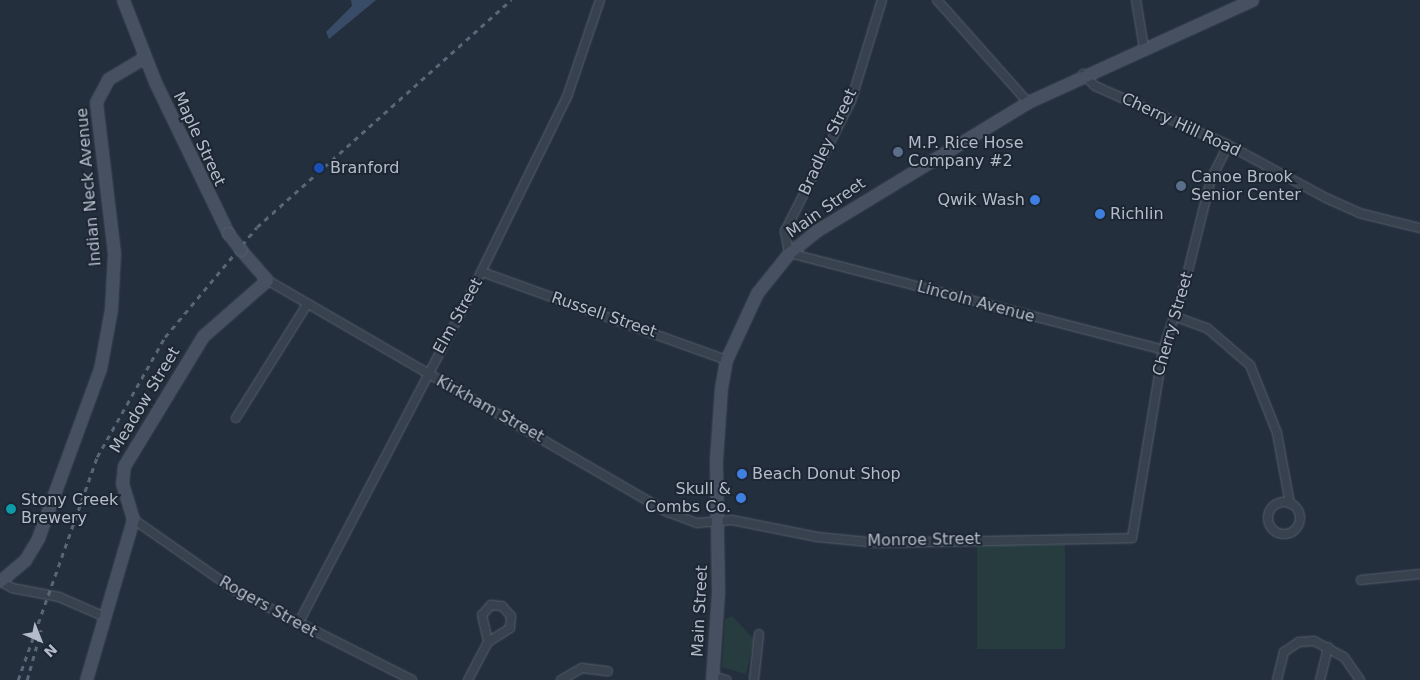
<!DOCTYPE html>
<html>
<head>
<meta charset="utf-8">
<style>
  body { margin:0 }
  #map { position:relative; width:1420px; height:680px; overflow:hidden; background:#242f3e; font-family:"DejaVu Sans",sans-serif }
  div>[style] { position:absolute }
  .green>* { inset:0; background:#263c3f; transform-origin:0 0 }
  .water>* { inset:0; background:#394c67 }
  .roads { filter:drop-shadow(0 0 1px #565f6c) drop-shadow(0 0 1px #565f6c) }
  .street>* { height:8px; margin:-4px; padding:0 4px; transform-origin:4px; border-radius:4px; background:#38414e }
  .street>.ring { margin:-4px; padding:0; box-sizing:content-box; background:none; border:8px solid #38414e; border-radius:50% }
  .secondary>* { height:11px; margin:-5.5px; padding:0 5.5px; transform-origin:5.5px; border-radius:5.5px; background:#465061 }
  .rail>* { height:2.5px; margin-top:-1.25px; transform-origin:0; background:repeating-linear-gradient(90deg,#5a6575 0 5px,transparent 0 10px) }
  .bridges { filter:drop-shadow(0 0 1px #565f6c) drop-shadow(0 0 1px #565f6c) }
  .secondary-bridge>* { height:11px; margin:-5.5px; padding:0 5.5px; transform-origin:5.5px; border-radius:5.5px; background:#465061 }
  .dots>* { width:14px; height:14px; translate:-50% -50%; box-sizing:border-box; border:2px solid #1d2633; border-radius:50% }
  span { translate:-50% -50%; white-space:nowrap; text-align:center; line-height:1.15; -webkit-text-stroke:4px #1d2633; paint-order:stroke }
  .street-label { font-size:16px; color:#b4bcc9 }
  .poi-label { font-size:16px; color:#b4bcc9 }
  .left { translate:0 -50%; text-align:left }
  .right { translate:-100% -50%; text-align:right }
  .north { position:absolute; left:15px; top:615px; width:50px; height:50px; -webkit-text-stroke:4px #1d2633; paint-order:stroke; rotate:136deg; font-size:14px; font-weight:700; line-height:20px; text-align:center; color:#b4bcc9 }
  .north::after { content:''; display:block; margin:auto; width:18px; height:22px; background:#b4bcc9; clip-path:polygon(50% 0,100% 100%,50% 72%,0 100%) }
</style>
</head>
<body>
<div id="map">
  <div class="green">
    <div style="left:977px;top:545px;width:88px;height:104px"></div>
    <div style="clip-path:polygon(732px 616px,754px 639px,746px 674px,722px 667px,725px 619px)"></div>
  </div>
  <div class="water">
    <div style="clip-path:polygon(351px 0,376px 0,329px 39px,326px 32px,352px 6px)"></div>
  </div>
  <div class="roads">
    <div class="street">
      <div style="left:882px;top:0;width:106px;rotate:107.1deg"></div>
      <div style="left:851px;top:101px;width:146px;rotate:116.9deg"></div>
      <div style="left:785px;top:231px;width:22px;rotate:80deg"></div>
      <div style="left:789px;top:253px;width:386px;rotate:14.5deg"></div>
      <div style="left:937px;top:0;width:137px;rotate:48.3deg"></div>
      <div style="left:1136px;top:0;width:49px;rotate:80.5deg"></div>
      <div style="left:1083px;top:74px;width:17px;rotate:45deg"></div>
      <div style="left:1095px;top:86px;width:145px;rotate:23.9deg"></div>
      <div style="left:1228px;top:145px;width:111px;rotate:28.4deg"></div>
      <div style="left:1326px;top:198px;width:36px;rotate:24deg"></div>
      <div style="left:1359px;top:213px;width:63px;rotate:13.8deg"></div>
      <div style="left:482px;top:272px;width:259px;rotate:19.8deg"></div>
      <div style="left:267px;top:280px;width:463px;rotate:30.1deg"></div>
      <div style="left:668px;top:512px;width:31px;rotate:21deg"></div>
      <div style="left:697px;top:523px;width:35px;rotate:-5deg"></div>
      <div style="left:732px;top:520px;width:87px;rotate:11.3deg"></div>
      <div style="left:817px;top:537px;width:62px;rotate:5.5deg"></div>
      <div style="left:879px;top:543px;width:253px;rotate:-1.1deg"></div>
      <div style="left:1132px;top:538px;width:191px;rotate:-80.6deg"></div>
      <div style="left:1163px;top:350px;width:66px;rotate:-71.6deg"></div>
      <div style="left:1184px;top:287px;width:111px;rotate:-76deg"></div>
      <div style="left:1211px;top:179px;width:38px;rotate:-63deg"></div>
      <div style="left:1176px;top:317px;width:33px;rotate:20deg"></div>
      <div style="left:1207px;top:328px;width:57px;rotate:40.7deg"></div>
      <div style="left:1250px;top:365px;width:73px;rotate:68.3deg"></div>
      <div style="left:1277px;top:433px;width:72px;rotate:79.6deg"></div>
      <div style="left:236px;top:418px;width:132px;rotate:-58deg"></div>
      <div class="ring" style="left:1268px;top:502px;width:24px;height:24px"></div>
      <div style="left:133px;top:519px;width:126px;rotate:35deg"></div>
      <div style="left:236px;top:591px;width:197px;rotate:26.8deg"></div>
      <div style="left:1361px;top:580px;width:59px;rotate:-5.8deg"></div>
      <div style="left:0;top:581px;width:14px;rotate:30deg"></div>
      <div style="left:12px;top:588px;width:48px;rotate:10.8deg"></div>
      <div style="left:59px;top:597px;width:50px;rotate:23.5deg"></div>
      <div style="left:298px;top:624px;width:356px;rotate:-62.4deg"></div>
      <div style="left:463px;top:309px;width:236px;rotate:-63.9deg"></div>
      <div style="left:567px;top:97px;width:102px;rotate:-71.2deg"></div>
      <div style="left:712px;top:676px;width:15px;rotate:16deg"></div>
      <div style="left:468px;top:680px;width:43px;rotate:-62.2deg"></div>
      <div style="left:488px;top:642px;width:26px;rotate:-32deg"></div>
      <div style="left:510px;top:628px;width:12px;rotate:-85deg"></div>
      <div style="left:511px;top:616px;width:13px;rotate:-132deg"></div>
      <div style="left:502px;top:606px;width:11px;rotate:-175deg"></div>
      <div style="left:491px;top:605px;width:13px;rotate:132deg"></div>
      <div style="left:482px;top:615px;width:28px;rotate:77deg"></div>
      <div style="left:561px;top:680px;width:24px;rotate:-30deg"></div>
      <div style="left:582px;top:668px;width:26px;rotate:7deg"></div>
      <div style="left:754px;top:680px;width:46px;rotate:-83.8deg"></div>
      <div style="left:1277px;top:680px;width:29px;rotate:-76deg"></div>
      <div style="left:1284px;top:652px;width:18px;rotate:-34deg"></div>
      <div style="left:1299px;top:642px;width:15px;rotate:-4deg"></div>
      <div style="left:1314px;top:641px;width:34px;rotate:28deg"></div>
      <div style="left:1344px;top:657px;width:28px;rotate:55deg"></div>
      <div style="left:1320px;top:680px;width:34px;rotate:-76deg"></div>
    </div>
    <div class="secondary">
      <div style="left:123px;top:0;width:88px;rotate:68.7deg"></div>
      <div style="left:155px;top:82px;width:168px;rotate:64.2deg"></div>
      <div style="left:0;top:581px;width:33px;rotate:-40deg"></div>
      <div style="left:25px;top:560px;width:26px;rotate:-59deg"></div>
      <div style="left:38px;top:538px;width:180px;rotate:-69.9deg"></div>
      <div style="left:100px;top:369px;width:61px;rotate:-79.6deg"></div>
      <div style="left:111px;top:309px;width:56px;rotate:-86.9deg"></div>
      <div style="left:114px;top:253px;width:152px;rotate:-96.8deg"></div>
      <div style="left:96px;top:102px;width:26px;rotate:-62deg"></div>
      <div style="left:108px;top:79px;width:43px;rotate:-30.7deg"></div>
      <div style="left:86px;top:680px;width:168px;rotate:-73.7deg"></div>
      <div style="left:133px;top:519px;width:37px;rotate:-107deg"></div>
      <div style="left:122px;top:484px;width:18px;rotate:-84deg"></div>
      <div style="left:124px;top:466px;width:152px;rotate:-58.7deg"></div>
      <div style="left:203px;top:336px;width:85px;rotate:-41.2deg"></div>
      <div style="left:267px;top:280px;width:40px;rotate:-131deg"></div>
      <div style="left:712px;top:680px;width:87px;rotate:-86.1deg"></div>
      <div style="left:718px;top:593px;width:134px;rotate:-90.9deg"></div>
      <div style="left:716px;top:459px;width:71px;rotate:-86deg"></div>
      <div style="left:721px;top:388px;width:28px;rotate:-80deg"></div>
      <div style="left:726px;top:360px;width:74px;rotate:-65.2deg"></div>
      <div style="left:757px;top:293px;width:51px;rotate:-51.3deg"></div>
      <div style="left:789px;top:253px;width:35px;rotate:-39deg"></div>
      <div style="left:816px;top:231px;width:248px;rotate:-31.3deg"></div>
      <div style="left:1028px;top:102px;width:246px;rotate:-24.5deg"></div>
    </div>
  </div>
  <div class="rail">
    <div style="left:18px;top:680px;width:237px;rotate:-70.5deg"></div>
    <div style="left:97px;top:457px;width:138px;rotate:-60.5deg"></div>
    <div style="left:165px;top:337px;width:143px;rotate:-50.1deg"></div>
    <div style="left:257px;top:227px;width:341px;rotate:-41.8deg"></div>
    <div style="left:27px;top:680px;width:52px;rotate:-74.4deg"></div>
  </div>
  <div class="bridges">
    <div class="secondary-bridge">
      <div style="left:228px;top:233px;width:21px;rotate:53deg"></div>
    </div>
  </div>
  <div class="dots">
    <div style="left:898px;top:152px;background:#5c6f8a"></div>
    <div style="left:319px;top:168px;background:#1a4fb4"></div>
    <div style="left:1181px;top:186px;background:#5c6f8a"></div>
    <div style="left:1035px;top:200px;background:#3f7fe0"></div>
    <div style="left:1100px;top:214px;background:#3f7fe0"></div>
    <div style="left:742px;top:474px;background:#3f7fe0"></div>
    <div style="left:741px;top:498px;background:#3f7fe0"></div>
    <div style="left:11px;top:509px;background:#0f9aa8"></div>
  </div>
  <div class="street-label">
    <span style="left:1181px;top:125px;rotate:25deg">Cherry Hill Road</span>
    <span style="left:199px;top:139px;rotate:65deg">Maple Street</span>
    <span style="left:828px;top:142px;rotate:-65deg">Bradley Street</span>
    <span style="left:89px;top:187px;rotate:-95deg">Indian Neck Avenue</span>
    <span style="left:826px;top:208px;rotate:-35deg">Main Street</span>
    <span style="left:976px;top:302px;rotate:15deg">Lincoln Avenue</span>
    <span style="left:604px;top:315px;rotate:19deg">Russell Street</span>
    <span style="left:458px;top:316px;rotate:-61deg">Elm Street</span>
    <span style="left:1173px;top:324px;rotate:-74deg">Cherry Street</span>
    <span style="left:145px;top:400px;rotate:-59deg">Meadow Street</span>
    <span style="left:490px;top:409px;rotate:29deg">Kirkham Street</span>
    <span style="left:924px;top:540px;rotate:-1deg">Monroe Street</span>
    <span style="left:268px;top:607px;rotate:29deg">Rogers Street</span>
    <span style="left:700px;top:611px;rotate:-87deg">Main Street</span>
  </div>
  <div class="poi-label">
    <span class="left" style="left:908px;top:152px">M.P. Rice Hose<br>Company #2</span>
    <span class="left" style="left:330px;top:168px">Branford</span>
    <span class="left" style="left:1191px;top:186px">Canoe Brook<br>Senior Center</span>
    <span class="right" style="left:1025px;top:200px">Qwik Wash</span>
    <span class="left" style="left:1110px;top:214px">Richlin</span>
    <span class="left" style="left:752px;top:474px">Beach Donut Shop</span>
    <span class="right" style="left:731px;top:498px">Skull &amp;<br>Combs Co.</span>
    <span class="left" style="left:21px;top:509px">Stony Creek<br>Brewery</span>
  </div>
  <div class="north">N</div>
</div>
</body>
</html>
